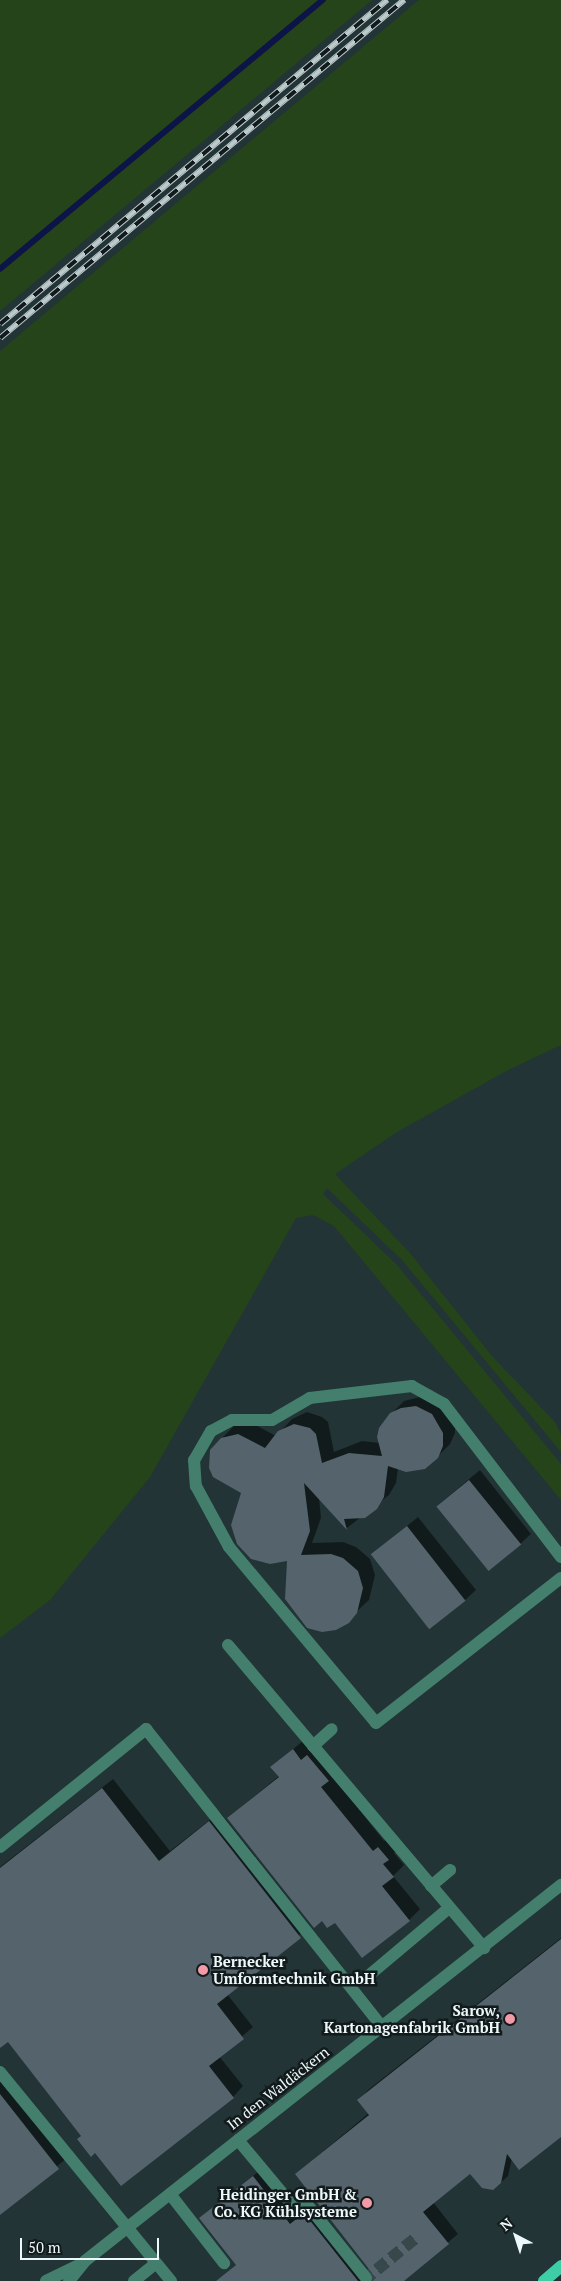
<!DOCTYPE html>
<html>
<head>
<meta charset="utf-8">
<style>
  body { margin:0 }
  #map { position:relative; width:561px; height:2281px; overflow:hidden; background:#223436; font-family:"PT Serif",serif }
  div>[style] { position:absolute }
  .green>* { inset:0; background:#25441a }
  .shadow>* { inset:0; background:#0007 }
  .stream>* { height:5.5px; margin:-2.75px; padding:0 2.75px; transform-origin:2.75px; border-radius:2.75px; background:#0d1448 }
  .building>* { inset:0; background:#55636d; transform-origin:0 0 }
  .minor-tunnel>* { height:12px; margin-top:-6px; transform-origin:0; background:repeating-linear-gradient(90deg,#36484a 0 12px,transparent 0 18px) }
  .minor>* { height:12px; margin:-6px; padding:0 6px; transform-origin:6px; border-radius:6px; background:#437f6c }
  .major>* { height:12px; margin:-6px; padding:0 6px; transform-origin:6px; border-radius:6px; background:#3dcea8 }
  .rail>* { height:5.5px; margin-top:-2.75px; transform-origin:0; background:repeating-linear-gradient(90deg,#121a1b 0 11px,#bccacb 0 22px); box-sizing:border-box; border-block:1px solid #bccacb }
  .dots>* { width:14px; height:14px; translate:-50% -50%; box-sizing:border-box; border:2px solid #121a1b; border-radius:50% }
  span { translate:-50% -50%; white-space:nowrap; text-align:center; line-height:1.15; -webkit-text-stroke:5px #121a1b; paint-order:stroke }
  .poi-label { font-size:15px; color:#ecf8f9; font-weight:700 }
  .left { translate:0 -50%; text-align:left }
  .right { translate:-100% -50%; text-align:right }
  .street-label { font-size:15px; color:#ecf8f9 }
  .north { position:absolute; left:491px; top:2211px; width:50px; height:50px; -webkit-text-stroke:4px #121a1b; paint-order:stroke; rotate:320deg; font-size:14px; font-weight:700; line-height:20px; text-align:center; color:#ecf8f9 }
  .north::after { content:''; display:block; margin:auto; width:18px; height:22px; background:#ecf8f9; clip-path:polygon(50% 0,100% 100%,50% 72%,0 100%) }
  .scale { position:absolute; left:20px; top:2238px; width:139px; height:22px; box-sizing:border-box; border:2px solid #ecf8f9; border-top:0; padding-left:6px; font-size:15px; line-height:18px; white-space:nowrap; color:#ecf8f9; -webkit-text-stroke:4px #121a1b; paint-order:stroke }
</style>
</head>
<body>
<div id="map">
  <div class="green">
    <div style="clip-path:polygon(0 0,372px 0,0 311px)"></div>
    <div style="clip-path:polygon(419px 0,561px 0,561px 1045px,508px 1070px,397px 1132px,335px 1174px,410px 1253px,491px 1355px,555px 1422px,561px 1434px,561px 1452px,402px 1260px,327px 1188px,323px 1194px,397px 1265px,561px 1464px,561px 1500px,334px 1226px,313px 1215px,296px 1218px,150px 1477px,50px 1600px,0 1638px,0 351px)"></div>
  </div>
  <div class="shadow">
    <div style="clip-path:polygon(428px 1395px,455px 1420px,455px 1433px,450px 1444px,437px 1457px,398px 1468px,396px 1483px,389px 1495px,347px 1528px,319px 1498px,321px 1518px,312px 1543px,343px 1542px,356px 1547px,370px 1559px,375px 1575px,369px 1600px,356px 1612px,289px 1559px,243px 1492px,210px 1459px,216px 1444px,234px 1426px,250px 1422px,276px 1436px,292px 1419px,307px 1412px,322px 1417px,328px 1422px,334px 1452px,362px 1441px,380px 1443px,391px 1414px,404px 1401px)"></div>
    <div style="clip-path:polygon(480px 1470px,531px 1534px,520px 1544px,437px 1506px)"></div>
    <div style="clip-path:polygon(418px 1517px,476px 1590px,465px 1600px,372px 1555px)"></div>
    <div style="clip-path:polygon(304px 1740px,384px 1841px,389px 1837px,399px 1848px,394px 1853px,404px 1865px,393px 1876px,420px 1909px,409px 1920px,335px 1921px,228px 1818px,279px 1776px,272px 1767px)"></div>
    <div style="clip-path:polygon(113px 1779px,170px 1851px,220px 1812px,310px 1926px,227px 1994px,253px 2027px,219px 2056px,243px 2086px,233px 2097px,82px 2135px,8px 2040px,0 2038px,0 1867px)"></div>
    <div style="clip-path:polygon(561px 1938px,561px 2135px,512px 2158px,508px 2176px,497px 2186px,483px 2187px,470px 2173px,433px 2202px,458px 2234px,402px 2281px,218px 2281px,237px 2264px,201px 2218px,264px 2167px,301px 2215px,314px 2204px,370px 2274px,375px 2274px,296px 2174px,369px 2113px,359px 2100px,368px 2090px)"></div>
    <div style="clip-path:polygon(0 2070px,68px 2157px,0 2214px)"></div>
  </div>
  <div class="stream">
    <div style="left:0;top:269px;width:420px;rotate:-39.8deg"></div>
  </div>
  <div class="building">
    <div style="clip-path:polygon(416px 1406px,432px 1414px,443px 1433px,443px 1446px,438px 1458px,425px 1469px,406px 1472px,388px 1466px,384px 1497px,377px 1509px,365px 1518px,344px 1519px,347px 1530px,304px 1483px,310px 1531px,301px 1555px,331px 1554px,343px 1558px,358px 1571px,363px 1588px,357px 1613px,349px 1623px,336px 1630px,322px 1632px,307px 1628px,285px 1599px,287px 1561px,270px 1564px,251px 1559px,237px 1544px,231px 1525px,241px 1493px,213px 1477px,209px 1468px,210px 1450px,221px 1438px,238px 1434px,265px 1448px,278px 1431px,294px 1424px,310px 1428px,316px 1434px,322px 1463px,349px 1453px,382px 1456px,377px 1437px,379px 1428px,390px 1413px,401px 1408px)"></div>
    <div style="left:469px;top:1480px;width:83px;height:42px;rotate:51deg"></div>
    <div style="left:407px;top:1526px;width:95px;height:46px;rotate:52deg"></div>
    <div style="clip-path:polygon(293px 1749px,301px 1760px,307px 1755px,329px 1781px,321px 1787px,373px 1851px,378px 1847px,389px 1860px,383px 1864px,394px 1877px,382px 1886px,410px 1921px,362px 1958px,335px 1923px,327px 1928px,322px 1921px,314px 1928px,227px 1818px,279px 1777px,270px 1767px)"></div>
    <div style="clip-path:polygon(102px 1788px,159px 1861px,209px 1821px,301px 1938px,217px 2004px,244px 2039px,209px 2066px,234px 2098px,121px 2186px,95px 2153px,91px 2157px,77px 2139px,81px 2136px,8px 2042px,0 2048px,0 1868px)"></div>
    <div style="clip-path:polygon(561px 1939px,561px 2137px,519px 2170px,507px 2154px,501px 2183px,493px 2190px,482px 2188px,470px 2174px,423px 2212px,449px 2244px,404px 2281px,373px 2281px,372px 2273px,295px 2174px,369px 2115px,357px 2100px)"></div>
    <div style="clip-path:polygon(0 2094px,59px 2169px,0 2215px)"></div>
    <div style="clip-path:polygon(253px 2176px,290px 2224px,304px 2213px,358px 2281px,216px 2281px,236px 2265px,199px 2218px)"></div>
  </div>
  <div class="minor-tunnel">
    <div style="left:363px;top:2281px;width:71px;rotate:-39.3deg"></div>
  </div>
  <div class="minor">
    <div style="left:561px;top:1557px;width:193px;rotate:-127.4deg"></div>
    <div style="left:444px;top:1404px;width:37px;rotate:-151deg"></div>
    <div style="left:412px;top:1386px;width:103px;rotate:173.3deg"></div>
    <div style="left:310px;top:1398px;width:44px;rotate:149.9deg"></div>
    <div style="left:272px;top:1420px;width:40px;rotate:180deg"></div>
    <div style="left:232px;top:1420px;width:24px;rotate:152deg"></div>
    <div style="left:211px;top:1431px;width:34px;rotate:120deg"></div>
    <div style="left:194px;top:1460px;width:26px;rotate:86deg"></div>
    <div style="left:196px;top:1486px;width:69px;rotate:61.6deg"></div>
    <div style="left:229px;top:1547px;width:229px;rotate:50.1deg"></div>
    <div style="left:376px;top:1723px;width:235px;rotate:-38.1deg"></div>
    <div style="left:228px;top:1645px;width:397px;rotate:49.8deg"></div>
    <div style="left:313px;top:1746px;width:25px;rotate:-42deg"></div>
    <div style="left:0;top:1847px;width:188px;rotate:-38.9deg"></div>
    <div style="left:146px;top:1729px;width:382px;rotate:51.6deg"></div>
    <div style="left:431px;top:1886px;width:25px;rotate:-40deg"></div>
    <div style="left:367px;top:1977px;width:107px;rotate:-40.1deg"></div>
    <div style="left:0;top:2072px;width:270px;rotate:50.7deg"></div>
    <div style="left:238px;top:2140px;width:78px;rotate:50.2deg"></div>
    <div style="left:288px;top:2200px;width:18px;rotate:9deg"></div>
    <div style="left:306px;top:2203px;width:96px;rotate:51.3deg"></div>
    <div style="left:170px;top:2194px;width:88px;rotate:52deg"></div>
    <div style="left:46px;top:2281px;width:39px;rotate:-26deg"></div>
    <div style="left:69px;top:2281px;width:26px;rotate:-51deg"></div>
    <div style="left:85px;top:2261px;width:607px;rotate:-38.31deg"></div>
    <div style="left:134px;top:2281px;width:28px;rotate:-39deg"></div>
  </div>
  <div class="major">
    <div style="left:544px;top:2281px;width:23px;rotate:-41deg"></div>
  </div>
  <div class="rail">
    <div style="left:0;top:324px;width:505px;rotate:-39.94deg"></div>
    <div style="left:0;top:338px;width:527px;rotate:-39.92deg"></div>
  </div>
  <div class="dots">
    <div style="left:203px;top:1970px;background:#f39aa8"></div>
    <div style="left:510px;top:2019px;background:#f39aa8"></div>
    <div style="left:367px;top:2203px;background:#f39aa8"></div>
  </div>
  <div class="poi-label">
    <span class="left" style="left:213px;top:1970px">Bernecker<br>Umformtechnik GmbH</span>
    <span class="right" style="left:500px;top:2019px">Sarow,<br>Kartonagenfabrik GmbH</span>
    <span class="right" style="left:357px;top:2203px">Heidinger GmbH &amp;<br>Co. KG Kühlsysteme</span>
  </div>
  <div class="street-label">
    <span style="left:278px;top:2088px;rotate:-38deg">In den Waldäckern</span>
  </div>
  <div class="north">N</div>
  <div class="scale">50 m</div>
</div>
</body>
</html>
